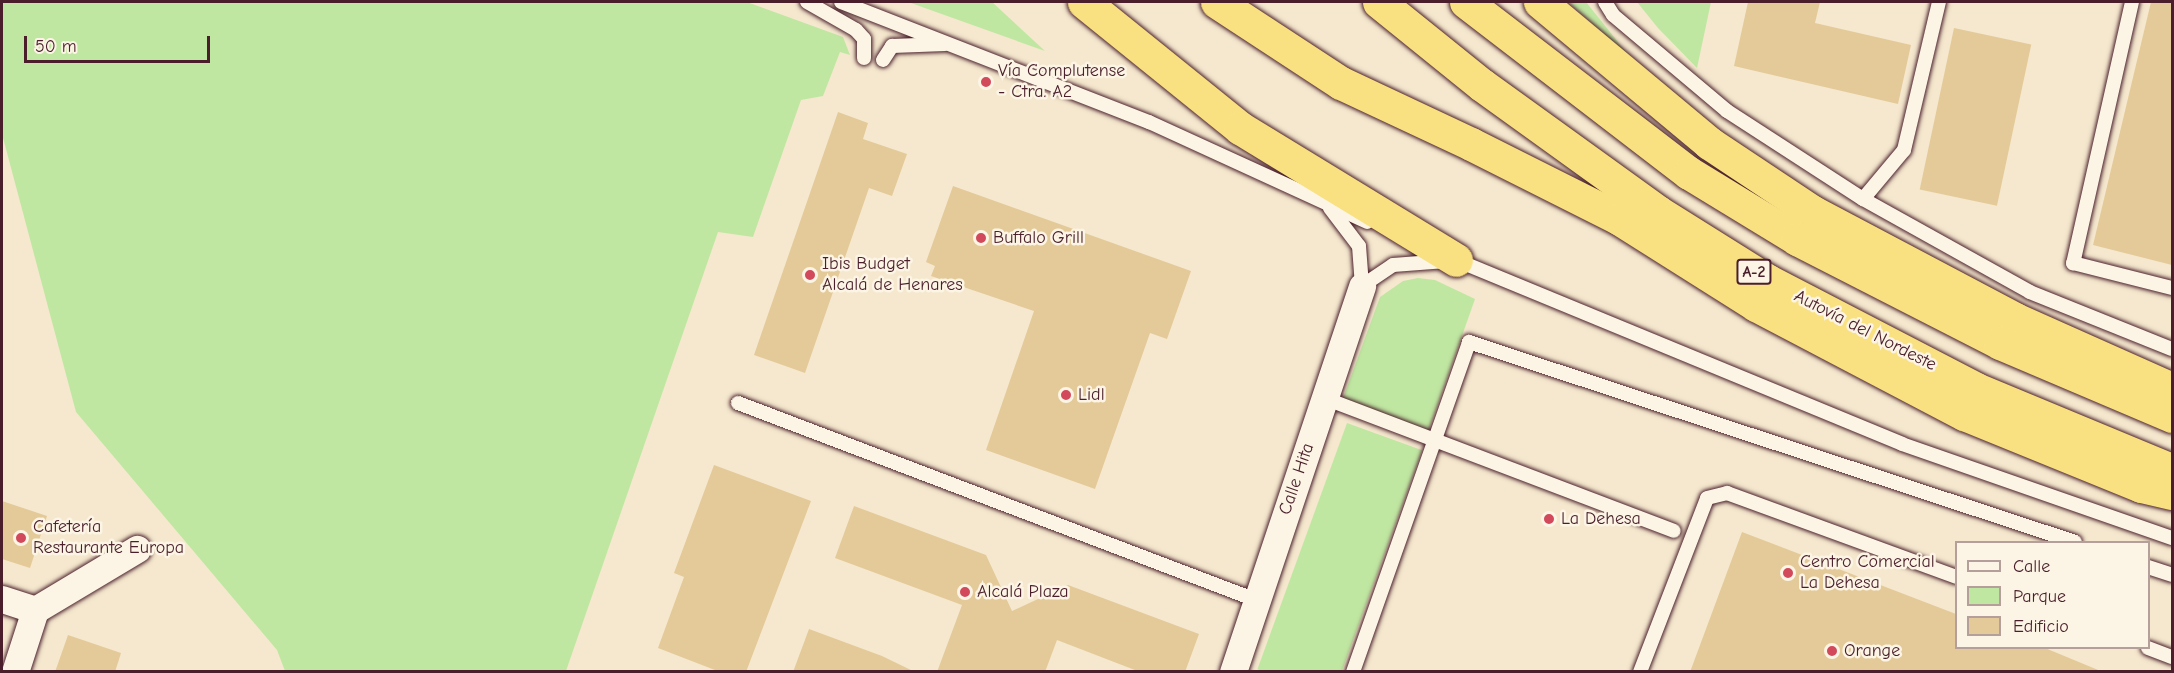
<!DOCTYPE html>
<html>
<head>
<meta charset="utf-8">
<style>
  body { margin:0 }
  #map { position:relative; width:2174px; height:673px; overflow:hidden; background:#f5e8ce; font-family:"Comic Neue",sans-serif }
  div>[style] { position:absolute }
  .green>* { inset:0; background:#c0e7a2; transform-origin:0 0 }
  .building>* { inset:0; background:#e4ca99; transform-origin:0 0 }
  .roads { filter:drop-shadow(0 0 2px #4a1f2b) drop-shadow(0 0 2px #4a1f2b) }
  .service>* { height:14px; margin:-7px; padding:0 7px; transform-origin:7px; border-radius:7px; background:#fcf5e5 }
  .minor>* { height:27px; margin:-13.5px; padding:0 13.5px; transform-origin:13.5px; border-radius:13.5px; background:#fcf5e5 }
  .trunk>* { height:33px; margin:-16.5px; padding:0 16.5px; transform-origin:16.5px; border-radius:16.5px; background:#f9e181 }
  .motorway>* { height:33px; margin:-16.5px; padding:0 16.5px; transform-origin:16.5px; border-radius:16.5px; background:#f9e181 }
  .dots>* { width:16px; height:16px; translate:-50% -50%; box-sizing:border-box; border:3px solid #fcf5e5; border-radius:50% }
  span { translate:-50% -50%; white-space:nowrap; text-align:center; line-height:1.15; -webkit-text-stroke:5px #fcf5e5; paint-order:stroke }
  .shield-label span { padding:2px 4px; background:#fcf5e5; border:2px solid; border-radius:4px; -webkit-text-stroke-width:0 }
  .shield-label { font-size:16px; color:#4a1f2b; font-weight:700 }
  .poi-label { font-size:18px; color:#4a1f2b }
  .left { translate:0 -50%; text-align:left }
  .street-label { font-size:18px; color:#4a1f2b }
  .frame { position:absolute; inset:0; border:3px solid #4a1f2b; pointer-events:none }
  .legend { position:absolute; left:1955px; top:541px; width:195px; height:108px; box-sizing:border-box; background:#fcf5e5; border:2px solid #b59f9b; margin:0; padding:8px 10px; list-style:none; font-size:18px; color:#4a1f2b }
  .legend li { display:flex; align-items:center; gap:12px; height:30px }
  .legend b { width:30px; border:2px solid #b59f9b }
  .scale { position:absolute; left:24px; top:36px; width:186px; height:27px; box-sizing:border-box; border:3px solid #4a1f2b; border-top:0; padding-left:8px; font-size:18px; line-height:21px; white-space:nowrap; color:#4a1f2b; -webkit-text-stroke:4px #fcf5e5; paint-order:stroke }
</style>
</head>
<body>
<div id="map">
  <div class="green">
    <div style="clip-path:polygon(2px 2px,747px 2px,843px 37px,850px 55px,840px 52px,823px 96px,801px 100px,753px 237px,718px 232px,566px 671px,285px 671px,277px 650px,76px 412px,2px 134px)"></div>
    <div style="clip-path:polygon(908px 2px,992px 2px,1045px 51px)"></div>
    <div style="clip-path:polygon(1568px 2px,1586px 2px,1630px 57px)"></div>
    <div style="clip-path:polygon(1637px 2px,1711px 2px,1697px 68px,1658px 28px)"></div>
    <div style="clip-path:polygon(1418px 278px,1435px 280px,1475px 299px,1428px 432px,1342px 401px,1380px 297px,1403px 281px)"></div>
    <div style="left:1347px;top:423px;width:80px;height:262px;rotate:20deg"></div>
  </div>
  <div class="building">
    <div style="clip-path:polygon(1748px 2px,1820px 2px,1815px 23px,1911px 45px,1898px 104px,1734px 66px)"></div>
    <div style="clip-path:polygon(2151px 2px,2172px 2px,2172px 265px,2093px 245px)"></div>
    <div style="left:1954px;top:28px;width:79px;height:165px;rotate:12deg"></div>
    <div style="clip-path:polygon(838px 112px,868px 123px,863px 139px,907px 154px,892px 196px,869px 188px,805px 373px,754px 355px)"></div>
    <div style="clip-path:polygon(953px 186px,1191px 271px,1167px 339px,1150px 333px,1095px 489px,986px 450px,1034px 311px,931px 276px,935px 266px,926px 262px)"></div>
    <div style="clip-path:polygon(714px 465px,811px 501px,746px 672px,720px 672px,658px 648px,684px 577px,674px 573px)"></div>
    <div style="clip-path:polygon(2px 501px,47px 516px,30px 568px,2px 559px)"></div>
    <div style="clip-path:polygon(854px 506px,986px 555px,1012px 611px,1068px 585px,1199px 634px,1185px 672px,1140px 672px,1057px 640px,1045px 672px,937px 672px,962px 605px,835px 558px)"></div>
    <div style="clip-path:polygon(1742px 532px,1956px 614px,1956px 648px,2045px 648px,2103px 672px,1690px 672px)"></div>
    <div style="clip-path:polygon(809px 629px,882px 656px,915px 672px,793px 672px)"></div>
    <div style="clip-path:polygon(68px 635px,121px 653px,115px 672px,55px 672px)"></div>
  </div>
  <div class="roads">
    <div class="service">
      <div style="left:807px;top:2px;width:56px;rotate:29.7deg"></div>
      <div style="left:856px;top:30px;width:12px;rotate:48deg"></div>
      <div style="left:864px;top:39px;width:19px;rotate:90deg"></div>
      <div style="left:841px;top:2px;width:331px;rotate:21.3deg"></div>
      <div style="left:1149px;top:122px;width:240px;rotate:24.6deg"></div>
      <div style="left:1605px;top:2px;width:15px;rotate:58deg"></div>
      <div style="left:1613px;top:15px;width:149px;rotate:40.1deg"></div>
      <div style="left:1727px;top:111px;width:162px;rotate:32.9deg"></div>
      <div style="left:1863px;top:199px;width:191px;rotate:29.1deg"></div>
      <div style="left:2030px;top:292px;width:153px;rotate:21.9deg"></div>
      <div style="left:2132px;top:2px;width:268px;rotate:102.7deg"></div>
      <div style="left:2073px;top:263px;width:102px;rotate:14.2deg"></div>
      <div style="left:883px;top:60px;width:17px;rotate:-57deg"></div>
      <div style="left:892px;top:46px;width:53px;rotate:-2.2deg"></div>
      <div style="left:1863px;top:199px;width:64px;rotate:-50.1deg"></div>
      <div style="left:1904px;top:150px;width:152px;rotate:-76.7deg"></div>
      <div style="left:1330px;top:208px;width:48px;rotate:52.7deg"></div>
      <div style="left:1359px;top:246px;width:40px;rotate:85.7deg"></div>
      <div style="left:1362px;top:286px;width:37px;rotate:-34deg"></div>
      <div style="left:1393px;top:265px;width:53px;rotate:-4.3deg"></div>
      <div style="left:1456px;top:260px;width:482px;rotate:22.4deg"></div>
      <div style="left:1902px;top:444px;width:286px;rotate:19.2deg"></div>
      <div style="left:1324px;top:398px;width:374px;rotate:20.8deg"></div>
      <div style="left:738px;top:403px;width:554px;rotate:20.82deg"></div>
      <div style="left:2148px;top:567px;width:25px;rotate:18deg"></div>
      <div style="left:2148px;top:648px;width:26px;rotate:21deg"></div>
      <div style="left:1353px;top:672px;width:350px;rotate:-70.6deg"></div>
      <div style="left:1469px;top:342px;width:638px;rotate:18.26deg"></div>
      <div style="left:1640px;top:672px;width:186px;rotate:-68.9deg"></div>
      <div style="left:1707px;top:498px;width:21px;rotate:-14deg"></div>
      <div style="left:1727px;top:493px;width:244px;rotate:20.1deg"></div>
    </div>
    <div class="minor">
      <div style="left:2px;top:599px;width:35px;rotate:18deg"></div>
      <div style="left:35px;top:610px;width:119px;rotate:-30.9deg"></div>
      <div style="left:15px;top:672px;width:65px;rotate:-72.1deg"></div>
      <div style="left:1233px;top:672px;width:407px;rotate:-71.5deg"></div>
    </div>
    <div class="trunk">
      <div style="left:1084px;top:2px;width:201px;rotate:38.9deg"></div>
      <div style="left:1240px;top:128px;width:253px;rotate:31.4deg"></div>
      <div style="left:1217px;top:2px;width:148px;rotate:33.2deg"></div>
      <div style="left:1341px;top:83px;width:144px;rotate:25.1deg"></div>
      <div style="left:1540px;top:2px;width:220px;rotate:39.8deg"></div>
      <div style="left:1709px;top:143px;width:125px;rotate:33.6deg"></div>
      <div style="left:1813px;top:212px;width:229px;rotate:27.9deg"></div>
      <div style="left:2015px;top:319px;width:172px;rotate:24deg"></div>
    </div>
    <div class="motorway">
      <div style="left:1379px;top:2px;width:132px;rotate:38.9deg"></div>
      <div style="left:1482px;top:85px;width:217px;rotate:35.8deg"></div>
      <div style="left:1658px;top:212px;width:130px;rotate:32.1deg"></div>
      <div style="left:1768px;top:281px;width:234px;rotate:27.4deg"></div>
      <div style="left:1976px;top:389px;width:212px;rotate:22.5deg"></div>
      <div style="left:1466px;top:2px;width:281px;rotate:37.5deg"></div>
      <div style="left:1689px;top:173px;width:127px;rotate:31.4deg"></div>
      <div style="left:1797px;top:239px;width:228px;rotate:27.1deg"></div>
      <div style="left:2000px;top:343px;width:187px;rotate:23deg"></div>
      <div style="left:1471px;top:144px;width:167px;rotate:26.7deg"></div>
      <div style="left:1620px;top:219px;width:161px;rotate:32.3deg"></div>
      <div style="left:1756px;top:305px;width:235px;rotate:27.7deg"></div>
      <div style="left:1964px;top:414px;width:191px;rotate:22.1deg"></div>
      <div style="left:2141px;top:486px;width:32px;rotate:13deg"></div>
    </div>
  </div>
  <div class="dots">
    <div style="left:986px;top:82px;background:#d1495b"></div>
    <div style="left:981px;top:238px;background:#d1495b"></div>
    <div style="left:810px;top:275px;background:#d1495b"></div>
    <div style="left:1066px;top:395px;background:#d1495b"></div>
    <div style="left:1549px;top:519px;background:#d1495b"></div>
    <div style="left:21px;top:538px;background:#d1495b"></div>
    <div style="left:1788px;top:573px;background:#d1495b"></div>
    <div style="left:965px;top:592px;background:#d1495b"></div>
    <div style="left:1832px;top:651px;background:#d1495b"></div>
  </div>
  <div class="shield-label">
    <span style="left:1754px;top:272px">A-2</span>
  </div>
  <div class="poi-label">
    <span class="left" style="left:998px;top:82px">Vía Complutense<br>- Ctra. A2</span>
    <span class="left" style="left:993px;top:238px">Buffalo Grill</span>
    <span class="left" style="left:822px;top:275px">Ibis Budget<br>Alcalá de Henares</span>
    <span class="left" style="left:1078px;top:395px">Lidl</span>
    <span class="left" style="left:1561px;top:519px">La Dehesa</span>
    <span class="left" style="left:33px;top:538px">Cafetería<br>Restaurante Europa</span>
    <span class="left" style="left:1800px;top:573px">Centro Comercial<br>La Dehesa</span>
    <span class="left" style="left:977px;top:592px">Alcalá Plaza</span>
    <span class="left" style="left:1844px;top:651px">Orange</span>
  </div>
  <div class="street-label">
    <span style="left:1865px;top:331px;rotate:27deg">Autovía del Nordeste</span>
    <span style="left:1297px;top:479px;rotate:-71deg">Calle Hita</span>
  </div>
  <div class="frame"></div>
  <ul class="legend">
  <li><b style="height:8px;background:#fcf5e5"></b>Calle</li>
  <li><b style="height:16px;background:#c0e7a2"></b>Parque</li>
  <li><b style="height:16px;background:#e4ca99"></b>Edificio</li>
  </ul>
  <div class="scale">50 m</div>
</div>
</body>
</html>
